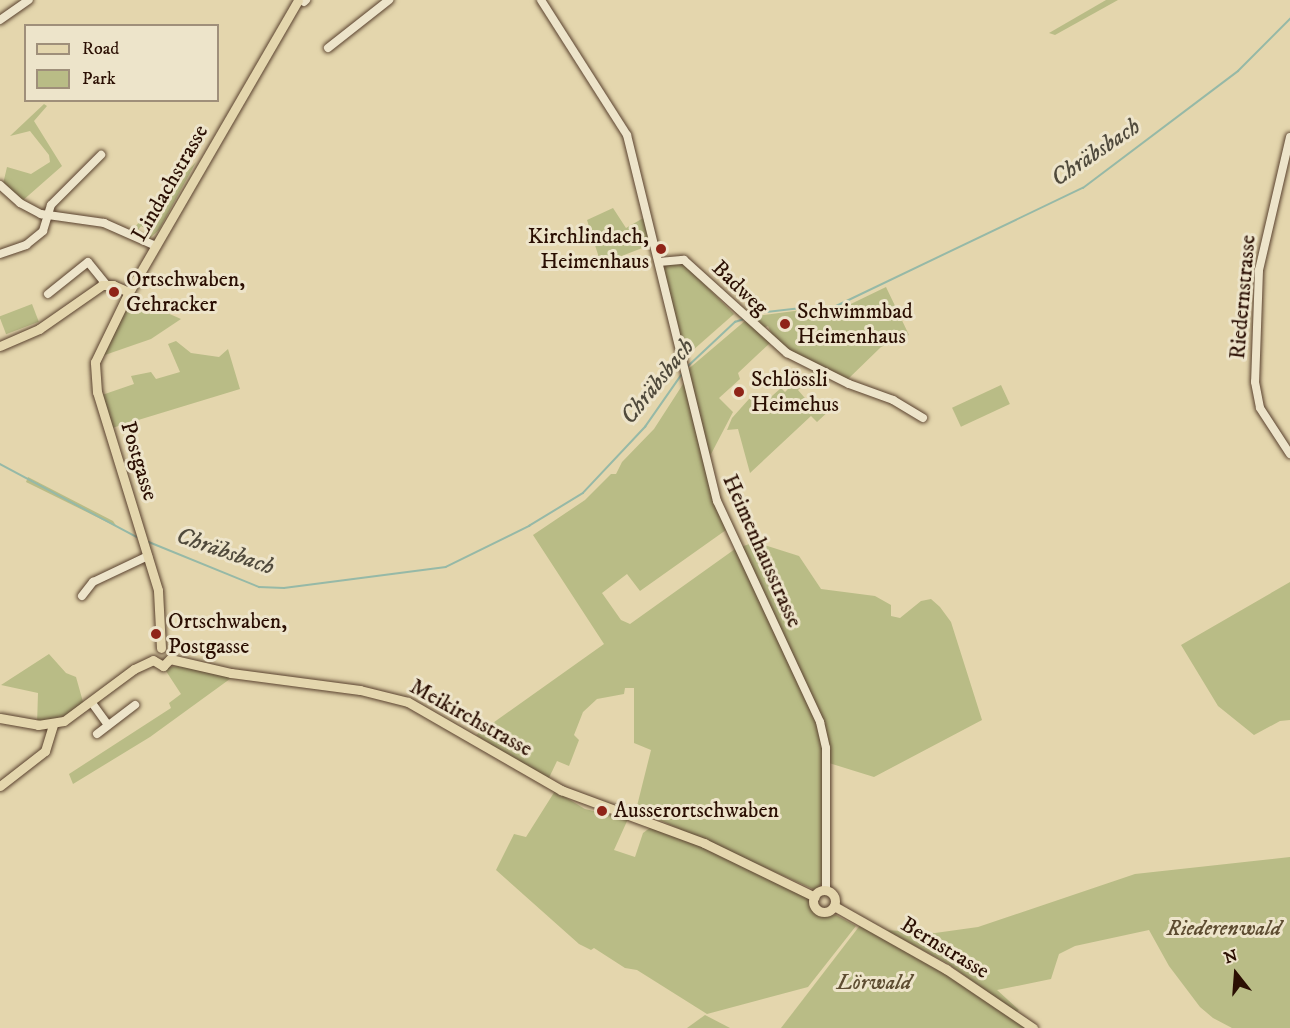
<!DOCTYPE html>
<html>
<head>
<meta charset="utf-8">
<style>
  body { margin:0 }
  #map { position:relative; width:1290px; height:1028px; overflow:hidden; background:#e4d6ad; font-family:"IM FELL DW Pica",serif }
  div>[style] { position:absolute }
  .green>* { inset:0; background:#b9bc86; transform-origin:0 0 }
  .stream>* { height:1.5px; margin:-0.75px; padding:0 0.75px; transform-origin:0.75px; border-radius:0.75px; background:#96b9a7 }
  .roads { filter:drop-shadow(0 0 2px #59412e) drop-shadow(0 0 2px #59412e) }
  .minor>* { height:8px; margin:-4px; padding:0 4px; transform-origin:4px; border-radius:4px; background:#ede4ca }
  .major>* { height:9px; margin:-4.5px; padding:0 4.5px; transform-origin:4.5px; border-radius:4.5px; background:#e4d6ad }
  .major>.ring { margin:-4.5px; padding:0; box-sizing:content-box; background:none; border:9px solid #e4d6ad; border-radius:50% }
  .dots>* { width:16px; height:16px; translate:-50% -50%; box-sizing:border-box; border:3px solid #ede4ca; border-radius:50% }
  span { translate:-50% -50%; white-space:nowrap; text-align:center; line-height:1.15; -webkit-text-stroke:6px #ede4ca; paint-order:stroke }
  .street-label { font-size:22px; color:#2b0f03 }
  .poi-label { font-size:22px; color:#2b0f03 }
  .right { translate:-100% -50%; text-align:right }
  .left { translate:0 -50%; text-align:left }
  .park-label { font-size:22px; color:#5d4c31; font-style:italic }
  .water-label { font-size:24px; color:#504a3c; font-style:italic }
  .legend { position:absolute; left:24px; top:24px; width:195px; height:78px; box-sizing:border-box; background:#ede4ca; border:2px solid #9f8f7a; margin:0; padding:8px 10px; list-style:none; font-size:18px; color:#2b0f03 }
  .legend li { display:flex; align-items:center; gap:12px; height:30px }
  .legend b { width:30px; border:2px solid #9f8f7a }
  .north { position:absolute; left:1206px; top:944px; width:60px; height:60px; -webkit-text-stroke:4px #ede4ca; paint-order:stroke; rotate:343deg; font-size:16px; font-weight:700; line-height:24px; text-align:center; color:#2b0f03 }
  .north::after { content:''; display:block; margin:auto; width:21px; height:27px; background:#2b0f03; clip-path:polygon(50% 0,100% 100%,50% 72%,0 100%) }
</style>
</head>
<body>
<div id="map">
  <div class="green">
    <div style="clip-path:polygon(1106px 0,1118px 0,1055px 35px,1049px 33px)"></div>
    <div style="clip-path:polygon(44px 104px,47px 106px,34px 121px,62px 166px,21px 202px,3px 184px,7px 167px,31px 174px,50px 162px,49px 155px,30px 131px,10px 136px)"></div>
    <div style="clip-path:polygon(196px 162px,159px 230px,149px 239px,151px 231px,145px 232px,146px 229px,141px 226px,138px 230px,145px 236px,131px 231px)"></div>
    <div style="clip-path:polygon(613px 208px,626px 228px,645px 217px,650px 245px,601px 264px,587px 220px)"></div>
    <div style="clip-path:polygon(681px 261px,734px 314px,684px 358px,664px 270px,666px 264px)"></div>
    <div style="clip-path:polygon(886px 287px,909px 335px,881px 347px,846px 381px,795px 357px,775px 341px,768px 326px,763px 328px,756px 316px,802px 310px,826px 310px,828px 315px)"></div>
    <div style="clip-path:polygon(138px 300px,181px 319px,151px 339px,102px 356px,130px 303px)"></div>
    <div style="left:32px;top:304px;width:19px;height:35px;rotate:69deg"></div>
    <div style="clip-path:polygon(746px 320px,771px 342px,738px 373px,740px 379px,719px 398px,733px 412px,710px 456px,686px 371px)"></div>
    <div style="clip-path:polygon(176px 341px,191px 353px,219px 357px,228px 349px,240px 389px,112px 428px,102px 395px,134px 384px,131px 376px,151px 372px,156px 379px,180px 372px,168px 344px)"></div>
    <div style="clip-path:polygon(795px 371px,805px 384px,798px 390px,816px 411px,827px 402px,832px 408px,817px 422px,811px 416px,750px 473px,738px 429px,727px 430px,732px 418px,749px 399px,756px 397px,763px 404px,781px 388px,785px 392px,788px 389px,783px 382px)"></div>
    <div style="clip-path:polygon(685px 381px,710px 486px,726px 530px,640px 591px,627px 574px,602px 593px,621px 620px,630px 624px,735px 549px,755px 542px,799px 556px,821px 589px,875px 596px,891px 605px,891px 616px,900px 618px,921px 601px,931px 599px,940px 607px,951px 622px,982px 720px,874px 777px,829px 763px,823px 883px,815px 890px,655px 818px,635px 814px,651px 750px,634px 743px,634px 688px,625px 688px,624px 694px,597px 699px,583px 712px,574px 735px,579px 740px,569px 766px,557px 761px,548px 780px,476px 735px,604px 644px,533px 535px,585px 500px,611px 474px,616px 474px,622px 462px,654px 429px)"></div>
    <div style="left:1001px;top:385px;width:21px;height:54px;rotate:65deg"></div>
    <div style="clip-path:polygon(28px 477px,113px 521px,117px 527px,26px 482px)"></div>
    <div style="clip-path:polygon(1290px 582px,1290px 720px,1280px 721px,1254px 735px,1218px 706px,1181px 645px)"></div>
    <div style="clip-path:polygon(49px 654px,66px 673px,76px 677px,85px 709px,37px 725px,38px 693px,1px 685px)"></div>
    <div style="clip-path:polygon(177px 666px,234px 676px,150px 737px,73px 784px,69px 774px,171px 708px,169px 703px,181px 694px,164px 668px)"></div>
    <div style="clip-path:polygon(555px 791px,585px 809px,628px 819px,614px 850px,635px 857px,643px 833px,651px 827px,702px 846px,808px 898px,812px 910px,819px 916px,836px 915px,856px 926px,808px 987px,707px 1014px,637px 970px,625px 968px,594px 948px,591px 950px,579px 944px,496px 870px,514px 834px,526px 837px)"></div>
    <div style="clip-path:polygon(1290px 857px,1290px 1028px,1232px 1028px,1213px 1018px,1200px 1007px,1169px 966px,1149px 930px,1075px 946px,1059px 954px,1051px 979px,997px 990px,1019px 1010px,1016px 1012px,947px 963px,885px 930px,935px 933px,978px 927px,1135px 874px)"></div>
    <div style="clip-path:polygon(861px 924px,972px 989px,1027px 1028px,781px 1028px)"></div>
    <div style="clip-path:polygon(705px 1015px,730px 1028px,687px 1028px)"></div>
  </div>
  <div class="stream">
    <div style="left:750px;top:314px;width:69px;rotate:-6.6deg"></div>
    <div style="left:819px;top:306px;width:13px;rotate:9deg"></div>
    <div style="left:832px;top:308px;width:278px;rotate:-25.6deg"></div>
    <div style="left:1083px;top:188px;width:194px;rotate:-37deg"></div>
    <div style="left:1238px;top:71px;width:74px;rotate:-45deg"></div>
    <div style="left:687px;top:367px;width:66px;rotate:-43.2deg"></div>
    <div style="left:735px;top:322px;width:9px;rotate:-18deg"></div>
    <div style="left:0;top:464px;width:155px;rotate:28.1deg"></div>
    <div style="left:149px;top:542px;width:119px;rotate:22.2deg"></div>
    <div style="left:259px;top:587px;width:25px;rotate:2deg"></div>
    <div style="left:284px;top:588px;width:163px;rotate:-7.4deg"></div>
    <div style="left:446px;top:567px;width:93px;rotate:-26.3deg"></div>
    <div style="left:529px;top:526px;width:63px;rotate:-31.4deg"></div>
    <div style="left:583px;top:493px;width:91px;rotate:-46.8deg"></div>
    <div style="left:645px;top:427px;width:65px;rotate:-55.1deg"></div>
  </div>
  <div class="roads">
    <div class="minor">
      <div style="left:541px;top:0;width:160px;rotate:57.5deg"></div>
      <div style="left:627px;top:135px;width:377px;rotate:76.2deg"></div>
      <div style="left:717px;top:501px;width:244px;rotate:65deg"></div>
      <div style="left:820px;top:722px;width:27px;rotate:77deg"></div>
      <div style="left:826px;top:748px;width:143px;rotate:90deg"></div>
      <div style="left:304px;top:2px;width:3px;rotate:-45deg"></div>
      <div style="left:0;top:20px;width:35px;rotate:-35deg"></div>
      <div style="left:328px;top:48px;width:78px;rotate:-38.2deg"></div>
      <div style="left:1290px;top:137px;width:137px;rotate:103.1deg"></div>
      <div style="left:1259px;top:270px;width:112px;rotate:92deg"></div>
      <div style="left:1255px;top:382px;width:26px;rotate:79deg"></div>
      <div style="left:1260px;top:408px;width:55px;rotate:56.9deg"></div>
      <div style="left:0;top:185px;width:27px;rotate:42deg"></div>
      <div style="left:20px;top:203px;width:24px;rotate:28deg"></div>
      <div style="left:41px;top:214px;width:64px;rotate:8.1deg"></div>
      <div style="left:104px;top:223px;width:57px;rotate:23.9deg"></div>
      <div style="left:0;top:254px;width:28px;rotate:-19deg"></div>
      <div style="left:26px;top:245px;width:22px;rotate:-39deg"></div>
      <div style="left:43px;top:231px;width:27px;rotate:-73deg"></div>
      <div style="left:51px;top:205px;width:71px;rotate:-45deg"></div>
      <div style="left:659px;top:262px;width:25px;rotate:-5deg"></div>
      <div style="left:684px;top:260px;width:139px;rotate:42.1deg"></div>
      <div style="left:787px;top:353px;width:69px;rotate:26.6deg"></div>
      <div style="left:849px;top:384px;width:47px;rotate:20deg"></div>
      <div style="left:893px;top:400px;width:35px;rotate:31deg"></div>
      <div style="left:48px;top:294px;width:51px;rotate:-38.7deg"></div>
      <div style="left:88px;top:262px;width:28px;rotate:51deg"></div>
      <div style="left:82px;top:596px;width:18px;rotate:-52deg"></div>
      <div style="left:93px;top:582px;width:61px;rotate:-25.3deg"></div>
      <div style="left:92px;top:703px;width:27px;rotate:54deg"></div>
      <div style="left:97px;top:734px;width:48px;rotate:-37.3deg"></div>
    </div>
    <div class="major">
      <div style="left:0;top:346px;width:43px;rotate:-23.6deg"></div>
      <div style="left:39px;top:329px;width:77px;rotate:-34.9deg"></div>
      <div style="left:102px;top:285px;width:11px"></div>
      <div style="left:113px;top:285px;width:17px;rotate:24deg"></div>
      <div style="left:161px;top:648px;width:58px;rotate:-93deg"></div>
      <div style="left:158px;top:590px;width:207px;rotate:-107.1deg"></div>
      <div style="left:97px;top:392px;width:30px;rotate:-94deg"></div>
      <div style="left:95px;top:362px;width:78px;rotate:-64.1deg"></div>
      <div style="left:129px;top:292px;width:337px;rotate:-59.9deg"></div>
      <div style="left:170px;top:659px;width:63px;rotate:12.9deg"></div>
      <div style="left:231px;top:673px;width:130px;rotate:7.5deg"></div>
      <div style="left:360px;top:690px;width:49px;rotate:14deg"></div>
      <div style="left:408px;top:702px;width:177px;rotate:29.9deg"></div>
      <div style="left:561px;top:790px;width:153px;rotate:20.3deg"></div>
      <div style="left:704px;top:843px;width:123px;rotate:25.9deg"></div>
      <div style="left:153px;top:660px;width:12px;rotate:31deg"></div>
      <div style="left:163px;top:666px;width:10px;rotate:-45deg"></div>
      <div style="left:0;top:718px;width:39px;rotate:10deg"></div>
      <div style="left:38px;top:725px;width:26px;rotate:-9deg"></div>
      <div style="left:64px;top:721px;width:87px;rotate:-36.6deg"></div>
      <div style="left:134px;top:669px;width:21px;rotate:-25deg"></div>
      <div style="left:0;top:786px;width:57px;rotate:-37.9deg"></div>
      <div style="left:45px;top:751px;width:28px;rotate:-73deg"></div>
      <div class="ring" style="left:813px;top:890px;width:13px;height:13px"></div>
      <div style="left:834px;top:906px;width:129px;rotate:29.4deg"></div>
      <div style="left:946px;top:969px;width:105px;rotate:34.1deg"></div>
    </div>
  </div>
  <div class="dots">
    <div style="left:661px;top:249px;background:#8f2418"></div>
    <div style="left:114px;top:292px;background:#8f2418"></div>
    <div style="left:785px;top:324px;background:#8f2418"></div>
    <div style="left:739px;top:392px;background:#8f2418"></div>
    <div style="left:156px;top:634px;background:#8f2418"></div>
    <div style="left:602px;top:811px;background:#8f2418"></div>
  </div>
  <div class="street-label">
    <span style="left:170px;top:183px;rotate:-60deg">Lindachstrasse</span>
    <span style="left:740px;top:288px;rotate:44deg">Badweg</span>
    <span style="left:1243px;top:297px;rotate:-85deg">Riedernstrasse</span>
    <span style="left:139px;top:461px;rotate:73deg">Postgasse</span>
    <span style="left:762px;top:551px;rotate:66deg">Heimenhausstrasse</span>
    <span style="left:471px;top:718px;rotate:29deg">Meikirchstrasse</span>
    <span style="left:945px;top:948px;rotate:31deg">Bernstrasse</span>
  </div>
  <div class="poi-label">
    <span class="right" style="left:649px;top:249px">Kirchlindach,<br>Heimenhaus</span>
    <span class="left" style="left:126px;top:292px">Ortschwaben,<br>Gehracker</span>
    <span class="left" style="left:797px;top:324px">Schwimmbad<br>Heimenhaus</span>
    <span class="left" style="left:751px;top:392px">Schlössli<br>Heimehus</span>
    <span class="left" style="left:168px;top:634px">Ortschwaben,<br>Postgasse</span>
    <span class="left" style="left:614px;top:811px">Ausserortschwaben</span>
  </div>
  <div class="park-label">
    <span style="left:1224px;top:929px">Riederenwald</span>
    <span style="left:874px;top:983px">Lörwald</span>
  </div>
  <div class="water-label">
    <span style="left:1096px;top:153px;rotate:-34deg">Chräbsbach</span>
    <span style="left:658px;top:382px;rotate:-51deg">Chräbsbach</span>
    <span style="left:225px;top:552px;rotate:19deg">Chräbsbach</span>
  </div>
  <ul class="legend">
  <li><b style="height:8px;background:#e4d6ad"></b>Road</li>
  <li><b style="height:16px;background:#b9bc86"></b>Park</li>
  </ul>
  <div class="north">N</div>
</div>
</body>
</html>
